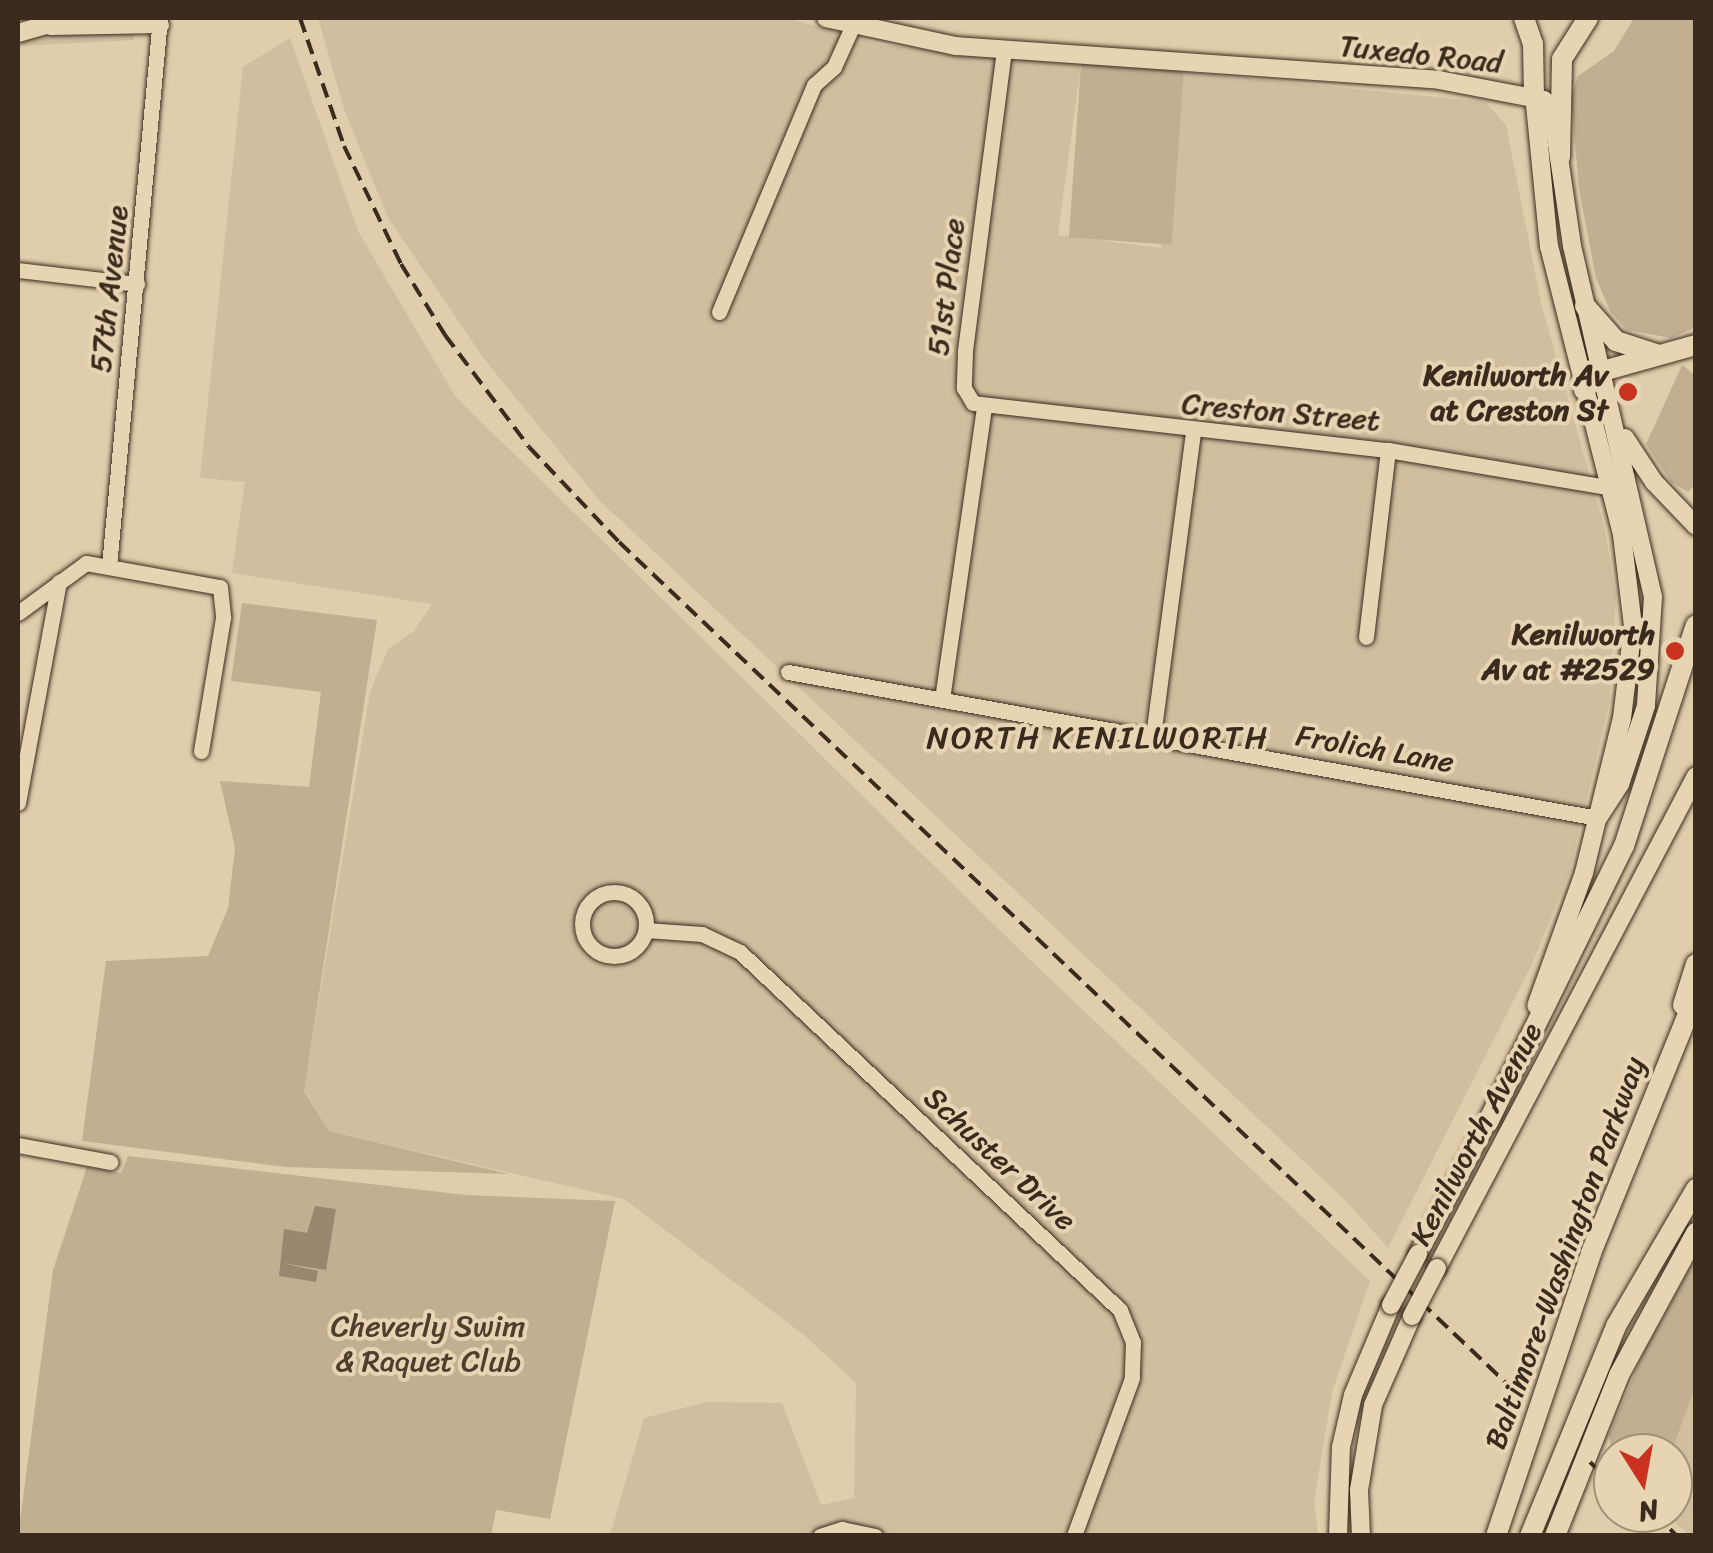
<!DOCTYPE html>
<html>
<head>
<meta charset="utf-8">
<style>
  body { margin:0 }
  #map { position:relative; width:1713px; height:1553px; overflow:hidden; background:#e0cdac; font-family:Sriracha,sans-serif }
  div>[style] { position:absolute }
  .built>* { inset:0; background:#d1be9f }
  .green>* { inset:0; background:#c2af92; transform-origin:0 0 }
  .water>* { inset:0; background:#98866e }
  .roads { filter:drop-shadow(0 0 2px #3b2a1e) drop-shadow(0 0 2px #3b2a1e) }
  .minor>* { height:15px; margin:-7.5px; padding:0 7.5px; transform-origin:7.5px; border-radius:7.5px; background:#e7d4b2 }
  .minor>.ring { margin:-7.5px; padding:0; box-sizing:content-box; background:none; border:15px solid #e7d4b2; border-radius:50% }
  .major>* { height:18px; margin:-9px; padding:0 9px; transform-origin:9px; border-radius:9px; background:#e7d4b2 }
  .highway>* { height:20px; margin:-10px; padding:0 10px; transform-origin:10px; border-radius:10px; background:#e7d4b2 }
  .rail>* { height:4px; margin-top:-2px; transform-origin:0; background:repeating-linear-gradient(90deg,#3b2a1e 0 15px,transparent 0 23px) }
  .bridges { filter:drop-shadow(0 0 2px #3b2a1e) drop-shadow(0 0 2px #3b2a1e) }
  .major-bridge>* { height:18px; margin:-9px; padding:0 9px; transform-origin:9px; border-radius:9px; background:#e7d4b2 }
  .dots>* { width:28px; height:28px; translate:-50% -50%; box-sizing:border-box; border:5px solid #e7d4b2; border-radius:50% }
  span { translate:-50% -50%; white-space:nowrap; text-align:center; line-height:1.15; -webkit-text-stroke:8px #e7d4b2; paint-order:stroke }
  .street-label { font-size:30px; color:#3b2a1e }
  .poi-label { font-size:30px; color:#3b2a1e; font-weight:700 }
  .right { translate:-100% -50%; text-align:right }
  .park-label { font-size:30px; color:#4f3e2f }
  .neighbourhood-label { font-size:32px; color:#3b2a1e; letter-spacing:2.5px }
  .frame { position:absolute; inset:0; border:20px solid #3b2a1e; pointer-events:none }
  .north { position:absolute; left:1593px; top:1433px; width:100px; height:100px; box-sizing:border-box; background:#e7d4b2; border:2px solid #a29077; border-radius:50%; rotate:169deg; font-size:28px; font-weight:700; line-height:40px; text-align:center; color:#3b2a1e }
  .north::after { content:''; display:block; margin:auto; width:35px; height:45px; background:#c8321e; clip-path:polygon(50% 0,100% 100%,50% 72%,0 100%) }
</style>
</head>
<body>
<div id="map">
  <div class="built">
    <div style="clip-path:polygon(18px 18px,134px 18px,134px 40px,18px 46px)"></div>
    <div style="clip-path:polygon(318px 18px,787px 18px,882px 45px,1081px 64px,1058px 235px,1161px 248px,1184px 72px,1485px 102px,1506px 125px,1541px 303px,1604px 526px,1616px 597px,1609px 704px,1569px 874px,1531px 966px,1388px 1248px,1347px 1202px,599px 500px,485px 360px,388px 218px,344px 109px)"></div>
    <div style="clip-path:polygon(290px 38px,358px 231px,455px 396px,1027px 957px,1370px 1281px,1332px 1392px,1314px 1501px,1318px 1535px,610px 1535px,644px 1418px,706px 1402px,782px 1403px,821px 1505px,854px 1498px,856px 1383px,804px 1335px,624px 1199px,329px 1131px,304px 1090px,370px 692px,388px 649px,414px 631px,432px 604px,232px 573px,245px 482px,200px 478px,243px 67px)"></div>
    <div style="clip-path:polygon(1695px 1388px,1695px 1535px,1689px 1535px,1664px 1513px,1673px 1513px,1671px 1453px)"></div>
  </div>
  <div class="green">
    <div style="clip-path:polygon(1634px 18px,1695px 18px,1696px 327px,1671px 338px,1627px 330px,1610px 311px,1596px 278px,1579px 189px,1571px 97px,1578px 76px,1614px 51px)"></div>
    <div style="left:1081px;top:64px;width:103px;height:174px;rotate:4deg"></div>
    <div style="clip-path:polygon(1682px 365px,1695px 375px,1695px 484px,1688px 492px,1671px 482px,1646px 444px)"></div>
    <div style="clip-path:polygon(242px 603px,377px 620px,304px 1091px,329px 1131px,509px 1174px,286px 1167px,82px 1141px,106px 961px,208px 956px,228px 908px,235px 848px,220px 781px,309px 787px,321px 692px,231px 681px)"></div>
    <div style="clip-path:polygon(128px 1156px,466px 1195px,615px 1201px,550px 1519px,496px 1510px,491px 1536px,18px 1536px,53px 1270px,87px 1167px,121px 1173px)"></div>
    <div style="clip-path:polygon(1695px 1259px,1695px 1388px,1671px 1453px,1613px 1453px,1613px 1463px,1609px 1435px,1642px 1356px)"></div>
  </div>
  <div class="water">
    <div style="clip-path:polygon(315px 1206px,336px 1209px,326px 1270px,282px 1263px,318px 1271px,316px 1282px,279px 1276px,284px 1229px,307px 1233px)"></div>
  </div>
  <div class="roads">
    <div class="minor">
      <div style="left:50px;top:27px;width:111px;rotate:-1deg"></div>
      <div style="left:1004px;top:50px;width:305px;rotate:97.4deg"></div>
      <div style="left:965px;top:352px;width:36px;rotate:92deg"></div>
      <div style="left:964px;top:388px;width:17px;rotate:59deg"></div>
      <div style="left:973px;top:403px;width:418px;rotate:6.5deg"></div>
      <div style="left:1388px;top:450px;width:233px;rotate:9.6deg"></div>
      <div style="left:18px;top:270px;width:120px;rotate:6.7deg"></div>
      <div style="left:719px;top:312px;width:246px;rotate:-67.3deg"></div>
      <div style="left:814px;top:85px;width:27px;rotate:-42deg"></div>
      <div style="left:834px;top:67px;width:46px;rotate:-65.7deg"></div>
      <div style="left:109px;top:566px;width:550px;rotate:-84.68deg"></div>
      <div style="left:18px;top:613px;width:84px;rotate:-36.3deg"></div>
      <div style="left:86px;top:563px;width:136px;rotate:10.2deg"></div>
      <div style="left:220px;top:587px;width:31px;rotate:84deg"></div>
      <div style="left:223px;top:618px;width:135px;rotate:99.4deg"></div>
      <div style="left:1366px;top:637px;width:188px;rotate:-83.3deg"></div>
      <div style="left:788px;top:672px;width:823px;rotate:10.22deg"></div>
      <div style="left:942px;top:699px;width:294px;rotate:-81.8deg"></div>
      <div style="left:1153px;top:736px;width:307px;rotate:-82.5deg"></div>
      <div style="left:18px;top:803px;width:225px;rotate:-79.5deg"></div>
      <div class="ring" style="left:582px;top:892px;width:49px;height:49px"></div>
      <div style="left:646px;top:930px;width:56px;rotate:4.1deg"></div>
      <div style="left:702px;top:934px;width:42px;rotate:25.3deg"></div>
      <div style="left:740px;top:952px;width:522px;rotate:43.29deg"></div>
      <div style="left:1120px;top:1310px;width:35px;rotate:68deg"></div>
      <div style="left:1133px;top:1342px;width:36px;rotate:92deg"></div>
      <div style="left:1132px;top:1378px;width:168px;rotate:110.2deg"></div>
      <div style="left:18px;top:1145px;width:94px;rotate:10.5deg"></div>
      <div style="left:820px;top:1536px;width:23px;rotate:-18deg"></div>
      <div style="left:842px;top:1529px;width:34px;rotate:12deg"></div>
    </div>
    <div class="major">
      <div style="left:826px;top:18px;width:133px;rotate:12.2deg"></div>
      <div style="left:956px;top:46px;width:484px;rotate:4deg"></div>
      <div style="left:1439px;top:80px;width:107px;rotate:10.8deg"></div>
      <div style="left:1544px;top:100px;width:19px;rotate:62deg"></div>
      <div style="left:1553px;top:117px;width:130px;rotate:81.6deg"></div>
      <div style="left:1572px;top:246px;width:360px;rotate:77deg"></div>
      <div style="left:1653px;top:597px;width:109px;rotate:93.7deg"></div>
      <div style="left:1646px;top:706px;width:82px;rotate:108.4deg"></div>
      <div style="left:1620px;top:784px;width:40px;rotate:122.9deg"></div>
      <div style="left:18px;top:33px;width:54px;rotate:-16.1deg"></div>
      <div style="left:1534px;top:94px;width:153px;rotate:84.4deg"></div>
      <div style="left:1549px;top:246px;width:298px;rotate:75.8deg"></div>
      <div style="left:1622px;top:535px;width:92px;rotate:83.1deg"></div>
      <div style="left:1633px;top:626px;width:93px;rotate:96.8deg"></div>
      <div style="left:1622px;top:718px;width:160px;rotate:103.8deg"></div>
      <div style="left:1584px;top:873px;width:141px;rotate:109.8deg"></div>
      <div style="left:1625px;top:438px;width:53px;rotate:56.6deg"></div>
      <div style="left:1654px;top:482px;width:61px;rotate:46.3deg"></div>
      <div style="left:1418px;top:1254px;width:159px;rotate:-62.3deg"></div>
      <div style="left:1437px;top:1268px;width:556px;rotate:-62.24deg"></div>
      <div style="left:1338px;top:1536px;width:89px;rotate:-88.1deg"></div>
      <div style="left:1341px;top:1447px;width:53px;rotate:-77deg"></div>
      <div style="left:1353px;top:1395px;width:98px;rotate:-67.1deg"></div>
      <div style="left:1361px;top:1536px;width:46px;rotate:-92.5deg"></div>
      <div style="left:1359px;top:1490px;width:86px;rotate:-80.6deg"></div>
      <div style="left:1373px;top:1405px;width:97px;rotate:-66.3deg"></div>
    </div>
    <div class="highway">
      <div style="left:1524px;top:18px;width:28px;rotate:71deg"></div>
      <div style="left:1533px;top:44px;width:50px;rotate:88.9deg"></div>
      <div style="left:1560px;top:157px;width:98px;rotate:-88.8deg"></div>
      <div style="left:1562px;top:59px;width:49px;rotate:-57.6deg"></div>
      <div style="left:1585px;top:306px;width:47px;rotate:48.5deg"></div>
      <div style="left:1616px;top:341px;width:42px;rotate:18deg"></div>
      <div style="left:1584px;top:390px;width:27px;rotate:-45deg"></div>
      <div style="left:1603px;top:371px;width:97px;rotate:-15.6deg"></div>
      <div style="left:1683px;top:1005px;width:43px;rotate:-72.4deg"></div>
      <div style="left:1488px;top:1122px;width:308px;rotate:-63.8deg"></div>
      <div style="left:1624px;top:846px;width:232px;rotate:-72deg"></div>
      <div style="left:1496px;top:1536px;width:299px;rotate:-71.4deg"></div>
      <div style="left:1591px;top:1253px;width:279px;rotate:-67.9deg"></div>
      <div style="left:1530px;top:1536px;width:227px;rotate:-67.7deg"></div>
      <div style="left:1616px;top:1326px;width:159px;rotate:-59.7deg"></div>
      <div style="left:1555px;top:1536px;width:173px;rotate:-68.3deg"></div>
      <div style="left:1619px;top:1375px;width:162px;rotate:-61.5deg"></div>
    </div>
  </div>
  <div class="rail">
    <div style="left:300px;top:18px;width:135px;rotate:71deg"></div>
    <div style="left:344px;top:146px;width:131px;rotate:64.2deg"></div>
    <div style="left:401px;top:264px;width:84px;rotate:58.2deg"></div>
    <div style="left:445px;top:335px;width:140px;rotate:53.1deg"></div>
    <div style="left:529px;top:447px;width:131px;rotate:46.5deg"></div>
    <div style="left:619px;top:542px;width:1241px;rotate:43.47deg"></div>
    <div style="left:1590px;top:1462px;width:33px;rotate:45deg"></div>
    <div style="left:1654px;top:1513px;width:33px;rotate:45deg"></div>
  </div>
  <div class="bridges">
    <div class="major-bridge">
      <div style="left:1391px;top:1305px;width:58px;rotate:-62.1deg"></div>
      <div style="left:1412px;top:1316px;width:54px;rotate:-62.5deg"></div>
    </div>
  </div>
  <div class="dots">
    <div style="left:1628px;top:392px;background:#c8321e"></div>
    <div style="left:1675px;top:651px;background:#c8321e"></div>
  </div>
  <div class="street-label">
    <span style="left:1421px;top:54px;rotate:6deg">Tuxedo Road</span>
    <span style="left:946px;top:287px;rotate:-83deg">51st Place</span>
    <span style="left:109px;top:289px;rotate:-84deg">57th Avenue</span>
    <span style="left:1281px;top:412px;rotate:5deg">Creston Street</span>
    <span style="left:1375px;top:749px;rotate:10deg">Frolich Lane</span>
    <span style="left:1476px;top:1134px;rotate:-62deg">Kenilworth Avenue</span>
    <span style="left:1000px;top:1159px;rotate:43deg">Schuster Drive</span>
    <span style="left:1565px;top:1253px;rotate:-70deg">Baltimore-Washington Parkway</span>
  </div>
  <div class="poi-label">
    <span class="right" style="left:1608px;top:392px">Kenilworth Av<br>at Creston St</span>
    <span class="right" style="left:1655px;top:651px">Kenilworth<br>Av at #2529</span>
  </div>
  <div class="park-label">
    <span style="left:428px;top:1343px">Cheverly Swim<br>&amp; Raquet Club</span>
  </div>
  <div class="neighbourhood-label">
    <span style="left:1098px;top:738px">NORTH KENILWORTH</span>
  </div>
  <div class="frame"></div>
  <div class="north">N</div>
</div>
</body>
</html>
